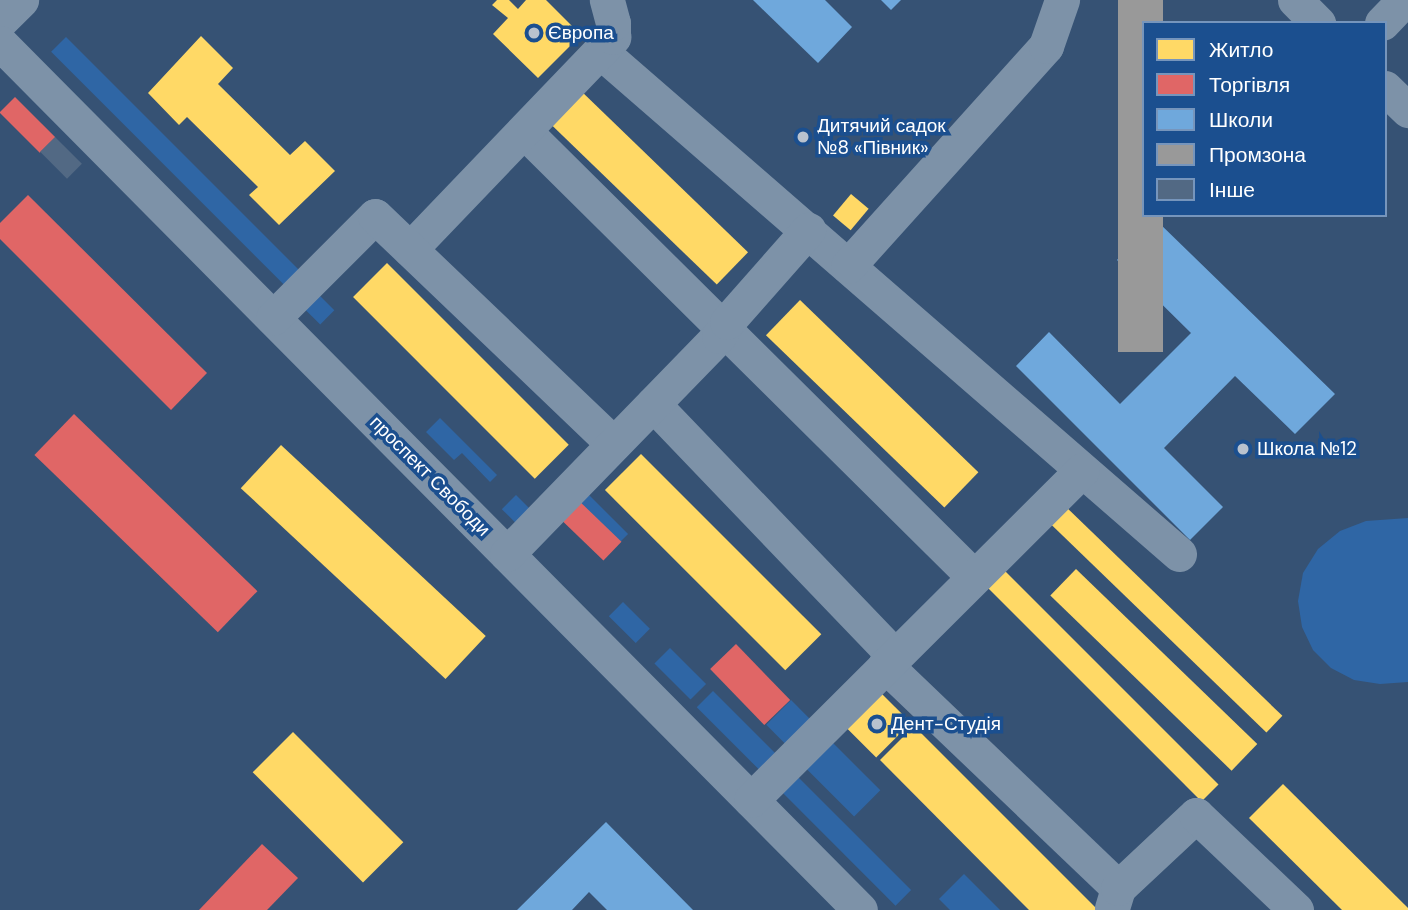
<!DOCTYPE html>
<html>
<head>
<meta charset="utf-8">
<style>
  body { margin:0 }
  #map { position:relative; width:1408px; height:910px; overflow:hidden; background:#365274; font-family:"DM Sans",sans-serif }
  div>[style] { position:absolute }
  .green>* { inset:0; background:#2f66a5; transform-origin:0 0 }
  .homes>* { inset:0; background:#ffd966; transform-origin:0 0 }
  .shops>* { inset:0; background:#e06666; transform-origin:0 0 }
  .schools>* { inset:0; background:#6fa8dc }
  .industry>* { inset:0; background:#999; transform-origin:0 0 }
  .building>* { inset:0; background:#526984; transform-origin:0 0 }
  .minor>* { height:35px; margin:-17.5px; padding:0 17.5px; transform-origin:17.5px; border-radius:17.5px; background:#7d92a8 }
  .dots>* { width:19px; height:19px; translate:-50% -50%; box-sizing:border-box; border:4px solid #1b4f8f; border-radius:50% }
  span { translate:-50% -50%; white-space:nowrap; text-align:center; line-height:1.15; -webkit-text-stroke:7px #1b4f8f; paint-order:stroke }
  .poi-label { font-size:19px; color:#fff }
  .left { translate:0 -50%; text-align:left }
  .street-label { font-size:19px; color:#fff }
  .legend { position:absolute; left:1142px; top:21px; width:245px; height:196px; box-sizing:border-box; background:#1b4f8f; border:2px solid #7695bc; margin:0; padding:9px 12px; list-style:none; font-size:21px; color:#fff }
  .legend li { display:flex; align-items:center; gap:14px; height:35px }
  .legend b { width:35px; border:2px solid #7695bc }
</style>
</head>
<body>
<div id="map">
  <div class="green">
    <div style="left:66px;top:37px;width:339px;height:21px;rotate:45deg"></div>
    <div style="left:311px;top:287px;width:33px;height:20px;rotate:45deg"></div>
    <div style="clip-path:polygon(440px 418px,497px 475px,490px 482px,462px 453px,454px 460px,426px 432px)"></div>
    <div style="left:580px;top:486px;width:68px;height:12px;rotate:45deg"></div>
    <div style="left:516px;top:495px;width:28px;height:20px;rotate:45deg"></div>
    <div style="clip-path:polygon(1408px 518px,1408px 682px,1380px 684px,1354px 680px,1331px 668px,1313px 650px,1302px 627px,1298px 601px,1303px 573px,1318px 549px,1340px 531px,1366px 521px)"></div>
    <div style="left:623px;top:602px;width:38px;height:20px;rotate:45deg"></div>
    <div style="left:670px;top:648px;width:51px;height:22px;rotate:45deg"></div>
    <div style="left:713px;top:691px;width:93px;height:23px;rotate:45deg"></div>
    <div style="left:791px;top:700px;width:31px;height:35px;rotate:45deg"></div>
    <div style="left:828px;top:738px;width:74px;height:37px;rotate:45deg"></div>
    <div style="left:793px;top:772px;width:167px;height:22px;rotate:45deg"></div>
    <div style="clip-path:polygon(964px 874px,1000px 910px,950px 910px,939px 899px)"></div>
  </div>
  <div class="homes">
    <div style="clip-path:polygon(497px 0,509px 0,518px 9px,526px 0,546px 0,581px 35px,538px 78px,493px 34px,508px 18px,492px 5px)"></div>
    <div style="clip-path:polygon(201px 36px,233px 68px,218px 84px,290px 155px,305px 141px,335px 171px,279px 225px,249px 195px,258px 187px,187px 117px,179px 125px,148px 93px)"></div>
    <div style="left:579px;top:89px;width:235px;height:45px;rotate:44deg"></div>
    <div style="left:851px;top:194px;width:23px;height:28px;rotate:40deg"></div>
    <div style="left:387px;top:263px;width:257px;height:48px;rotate:45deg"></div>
    <div style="left:800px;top:300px;width:248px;height:49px;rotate:44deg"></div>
    <div style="left:281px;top:445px;width:280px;height:59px;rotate:43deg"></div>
    <div style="left:641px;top:454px;width:255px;height:51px;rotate:45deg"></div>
    <div style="left:1063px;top:504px;width:305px;height:23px;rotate:44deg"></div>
    <div style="left:1000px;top:566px;width:309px;height:24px;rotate:45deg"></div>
    <div style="left:1076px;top:569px;width:252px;height:37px;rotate:44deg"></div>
    <div style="left:879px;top:691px;width:45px;height:49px;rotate:45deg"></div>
    <div style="clip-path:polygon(914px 726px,1098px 910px,1029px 910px,880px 760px)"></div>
    <div style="left:293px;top:732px;width:156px;height:57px;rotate:45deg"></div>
    <div style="clip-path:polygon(1283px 784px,1408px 908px,1408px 910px,1342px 910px,1249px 818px)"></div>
  </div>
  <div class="shops">
    <div style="left:15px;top:97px;width:57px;height:22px;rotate:45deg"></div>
    <div style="clip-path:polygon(28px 195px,207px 373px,171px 410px,0 239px,0 223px)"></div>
    <div style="left:74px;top:414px;width:255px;height:57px;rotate:44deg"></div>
    <div style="left:574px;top:496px;width:66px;height:26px;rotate:44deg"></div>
    <div style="left:736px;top:644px;width:78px;height:36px;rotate:46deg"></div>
    <div style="clip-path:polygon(262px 844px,298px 878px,267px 910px,199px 910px)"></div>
  </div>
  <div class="schools">
    <div style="clip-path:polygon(753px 0,825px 0,852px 27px,818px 63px)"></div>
    <div style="clip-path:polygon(881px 0,901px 0,891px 10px)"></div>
    <div style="clip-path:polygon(1156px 220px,1335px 394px,1295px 434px,1235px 376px,1164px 448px,1223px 507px,1190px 540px,1016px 366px,1049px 332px,1120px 404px,1191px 333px,1117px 260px)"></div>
    <div style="clip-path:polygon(606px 822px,693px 910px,607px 910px,589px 892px,572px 910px,517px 910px)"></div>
  </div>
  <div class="industry">
    <div style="left:1118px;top:0;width:45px;height:352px"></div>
  </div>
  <div class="building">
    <div style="left:55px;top:137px;width:38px;height:21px;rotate:45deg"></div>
  </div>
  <div class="minor">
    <div style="left:1295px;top:0;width:33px;rotate:45deg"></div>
    <div style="left:0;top:21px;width:30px;rotate:-45deg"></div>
    <div style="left:1382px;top:23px;width:32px;rotate:-46deg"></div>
    <div style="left:0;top:43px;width:1221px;rotate:45.23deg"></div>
    <div style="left:600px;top:51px;width:767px;rotate:40.98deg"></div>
    <div style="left:1385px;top:88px;width:32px;rotate:44deg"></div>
    <div style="left:525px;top:132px;width:632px;rotate:44.74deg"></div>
    <div style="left:410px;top:249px;width:294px;rotate:-46.2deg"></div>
    <div style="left:613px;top:37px;width:14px;rotate:-90deg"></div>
    <div style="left:613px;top:23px;width:24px;rotate:-105deg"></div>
    <div style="left:848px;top:266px;width:296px;rotate:-48deg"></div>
    <div style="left:1046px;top:46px;width:49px;rotate:-70.8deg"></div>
    <div style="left:273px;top:318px;width:144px;rotate:-45deg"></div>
    <div style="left:375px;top:216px;width:330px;rotate:43.7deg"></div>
    <div style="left:653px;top:404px;width:349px;rotate:46.2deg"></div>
    <div style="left:507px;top:554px;width:304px;rotate:-45.8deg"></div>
    <div style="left:719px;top:336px;width:16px;rotate:-60deg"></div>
    <div style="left:727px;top:322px;width:123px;rotate:-48.6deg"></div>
    <div style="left:885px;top:665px;width:323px;rotate:43.7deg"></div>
    <div style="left:751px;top:800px;width:467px;rotate:-44.9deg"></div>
    <div style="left:1112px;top:908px;width:21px;rotate:-73deg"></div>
    <div style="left:1118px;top:888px;width:107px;rotate:-43.1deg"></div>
    <div style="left:1196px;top:815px;width:138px;rotate:43.5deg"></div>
  </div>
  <div class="dots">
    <div style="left:534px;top:33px;background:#b9c2ce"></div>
    <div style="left:803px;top:137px;background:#b9c2ce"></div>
    <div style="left:1243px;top:449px;background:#b9c2ce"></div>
    <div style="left:877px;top:724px;background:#b9c2ce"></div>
  </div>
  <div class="poi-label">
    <span class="left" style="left:548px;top:33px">Європа</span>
    <span class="left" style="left:817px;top:137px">Дитячий садок<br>№8 «Півник»</span>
    <span class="left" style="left:1257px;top:449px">Школа №12</span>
    <span class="left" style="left:891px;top:724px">Дент-Студія</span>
  </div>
  <div class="street-label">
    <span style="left:430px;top:476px;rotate:45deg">проспект Свободи</span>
  </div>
  <ul class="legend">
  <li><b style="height:19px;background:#ffd966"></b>Житло</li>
  <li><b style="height:19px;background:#e06666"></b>Торгівля</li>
  <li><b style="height:19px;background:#6fa8dc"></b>Школи</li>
  <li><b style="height:19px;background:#999"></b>Промзона</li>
  <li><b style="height:19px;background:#526984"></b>Інше</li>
  </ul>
</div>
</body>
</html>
